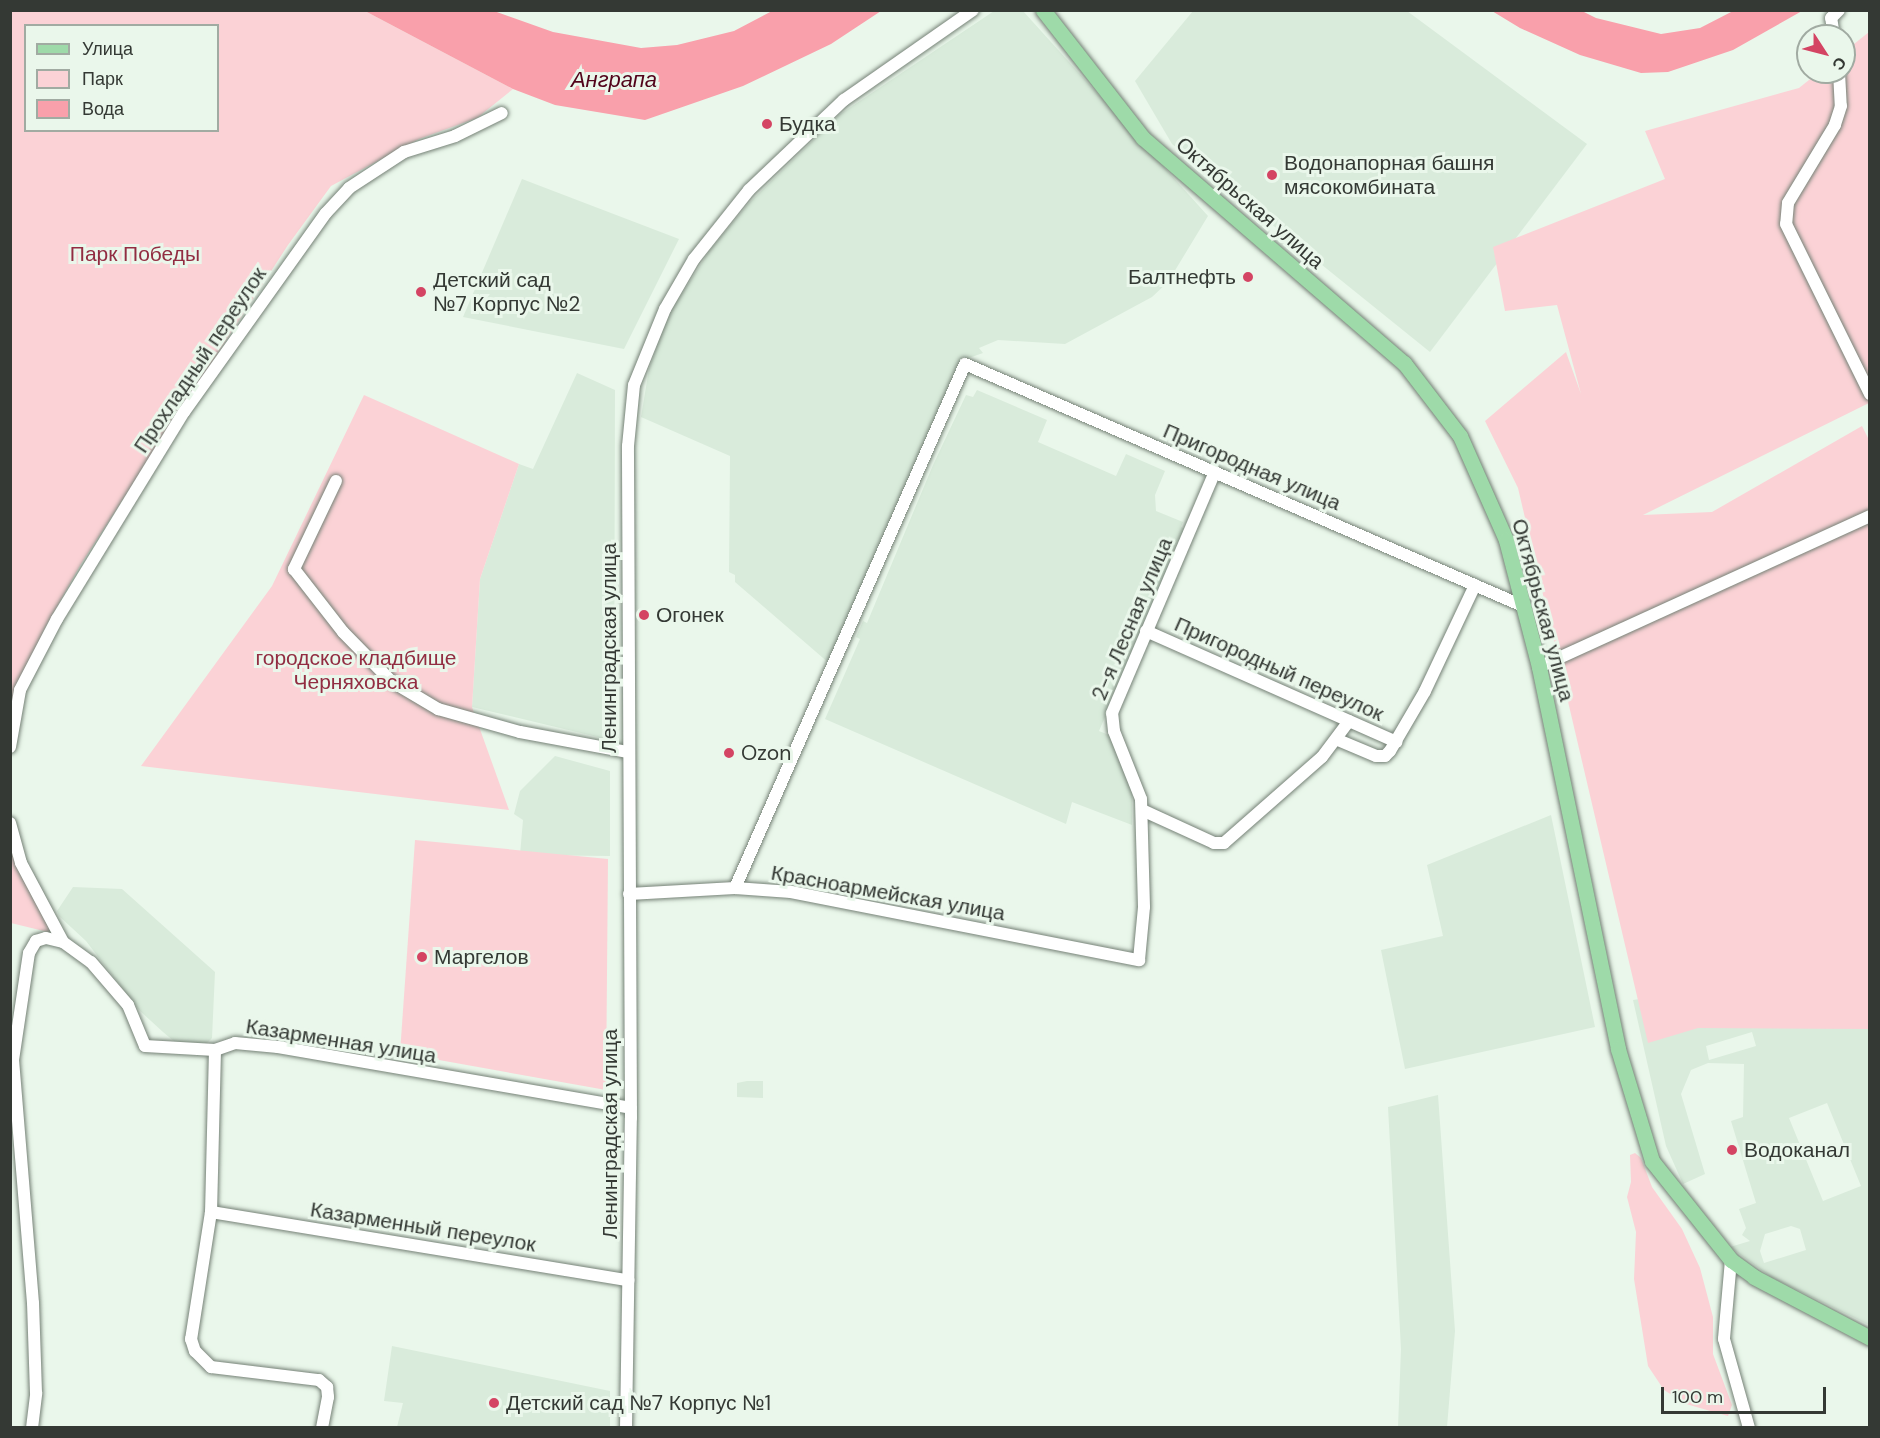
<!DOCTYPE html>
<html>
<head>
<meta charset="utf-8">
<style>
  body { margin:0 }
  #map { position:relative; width:1880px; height:1438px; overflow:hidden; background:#eaf7eb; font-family:"DM Sans",sans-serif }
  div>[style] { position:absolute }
  .built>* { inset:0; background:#d9ebdb }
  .green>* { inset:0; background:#fbd2d6 }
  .water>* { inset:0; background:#f9a0ab }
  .roads { filter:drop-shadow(0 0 2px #758176) drop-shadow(0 0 2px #758176) }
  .minor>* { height:12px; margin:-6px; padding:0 6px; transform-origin:6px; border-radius:6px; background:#fff }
  .major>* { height:15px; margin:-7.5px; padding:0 7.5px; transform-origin:7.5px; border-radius:7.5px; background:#9edaa9 }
  .dots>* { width:16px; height:16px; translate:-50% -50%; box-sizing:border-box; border:3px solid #eaf7eb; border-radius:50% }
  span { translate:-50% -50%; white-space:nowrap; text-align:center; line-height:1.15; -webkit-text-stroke:6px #eaf7eb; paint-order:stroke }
  .poi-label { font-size:21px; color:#343934 }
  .left { translate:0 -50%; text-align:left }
  .right { translate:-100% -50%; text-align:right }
  .street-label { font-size:21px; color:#343934 }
  .park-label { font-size:21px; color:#922d42 }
  .water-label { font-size:22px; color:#52041b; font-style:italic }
  .frame { position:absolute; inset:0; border:12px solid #343934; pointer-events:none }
  .legend { position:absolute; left:24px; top:24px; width:195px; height:108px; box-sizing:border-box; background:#eaf7eb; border:2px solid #a1aba2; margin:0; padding:8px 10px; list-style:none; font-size:18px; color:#343934 }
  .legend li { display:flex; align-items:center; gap:12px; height:30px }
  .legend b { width:30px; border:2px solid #a1aba2 }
  .north { position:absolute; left:1796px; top:24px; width:60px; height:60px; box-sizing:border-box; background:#eaf7eb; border:2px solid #a1aba2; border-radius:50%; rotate:126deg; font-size:16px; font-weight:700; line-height:24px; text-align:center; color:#343934 }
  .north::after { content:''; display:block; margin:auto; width:21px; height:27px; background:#d44463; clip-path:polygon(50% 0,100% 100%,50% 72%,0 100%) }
  .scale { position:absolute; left:1661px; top:1387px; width:165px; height:27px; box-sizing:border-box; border:3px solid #343934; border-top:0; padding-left:8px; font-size:18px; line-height:21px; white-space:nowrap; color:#343934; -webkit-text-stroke:4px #eaf7eb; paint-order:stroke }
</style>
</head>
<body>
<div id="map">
  <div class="built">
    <div style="clip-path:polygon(994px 11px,1023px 11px,1208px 216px,1168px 282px,1152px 297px,1065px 344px,998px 340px,979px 348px,983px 353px,963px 360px,830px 664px,735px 582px,735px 575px,729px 572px,730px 456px,641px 417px,649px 369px,667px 317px,710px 250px,749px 203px,839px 115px)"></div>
    <div style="clip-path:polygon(1193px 11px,1407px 11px,1587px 144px,1430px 352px,1172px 144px,1135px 81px)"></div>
    <div style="clip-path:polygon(522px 179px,679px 239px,624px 349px,463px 317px)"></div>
    <div style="clip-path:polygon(577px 373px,615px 390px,614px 741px,472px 707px,480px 579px,519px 464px,533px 469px)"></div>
    <div style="clip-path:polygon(977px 390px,1047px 420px,1038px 442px,1116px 476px,1126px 454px,1165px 471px,1155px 495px,1156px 511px,1183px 522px,1181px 527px,1185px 529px,1099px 731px,1111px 736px,1132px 791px,1132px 825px,1072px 802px,1066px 824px,825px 719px,860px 639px,856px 637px,863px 621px,867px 623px,933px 465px,966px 395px,973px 397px)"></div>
    <div style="clip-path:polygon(evenodd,1869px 527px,1869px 1325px,1771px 1277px,1730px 1247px,1750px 1241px,1742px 1235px,1746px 1228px,1739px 1209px,1756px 1203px,1731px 1121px,1743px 1117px,1744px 1064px,1708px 1063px,1691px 1070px,1681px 1094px,1705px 1174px,1683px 1184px,1666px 1146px,1633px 1000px,1659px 996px,1869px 527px,1752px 1032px,1756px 1046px,1709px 1060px,1706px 1046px,1752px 1032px,1869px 527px,1827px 1103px,1861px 1186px,1823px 1201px,1789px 1118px,1827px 1103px,1869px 527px,1791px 1226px,1800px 1229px,1806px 1250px,1764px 1263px,1760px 1251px,1765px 1234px,1791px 1226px)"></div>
    <div style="clip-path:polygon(555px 756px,610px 771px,610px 856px,520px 855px,523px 820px,514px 814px,520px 791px)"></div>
    <div style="clip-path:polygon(1551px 815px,1595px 1027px,1405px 1069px,1381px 950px,1443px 936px,1427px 865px)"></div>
    <div style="clip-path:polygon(73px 887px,122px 889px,215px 972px,212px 1038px,205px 1045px,175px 1042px,163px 1032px,139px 1010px,86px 941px,59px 916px,57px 911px)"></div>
    <div style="clip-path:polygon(747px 1081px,763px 1081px,763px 1098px,737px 1097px,737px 1083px)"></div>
    <div style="clip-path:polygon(1438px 1095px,1455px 1331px,1447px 1427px,1398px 1427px,1401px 1349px,1388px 1107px)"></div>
    <div style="clip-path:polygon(392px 1346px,610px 1391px,610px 1427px,397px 1427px,403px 1403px,384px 1401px)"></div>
  </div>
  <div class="green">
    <div style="clip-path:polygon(evenodd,11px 11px,365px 11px,513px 89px,477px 118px,419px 139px,331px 186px,288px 245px,81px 564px,45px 628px,11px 705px,11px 11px,26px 26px,218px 26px,218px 130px,26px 130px,26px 26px)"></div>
    <div style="clip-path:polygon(1869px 32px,1869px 403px,1643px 515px,1712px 512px,1862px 426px,1869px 440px,1869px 1029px,1698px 1028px,1648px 1043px,1518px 488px,1485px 421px,1566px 352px,1581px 394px,1557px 305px,1505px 311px,1493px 247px,1665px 179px,1645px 131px,1799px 88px,1819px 72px,1844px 72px,1844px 52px)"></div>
    <div style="clip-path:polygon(364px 395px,519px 464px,480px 579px,472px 707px,509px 810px,141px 766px,272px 586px)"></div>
    <div style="clip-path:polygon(10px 835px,56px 934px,11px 923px)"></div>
    <div style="clip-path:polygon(415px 840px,608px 859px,606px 1090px,400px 1053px)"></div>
    <div style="clip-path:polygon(1635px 1153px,1641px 1158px,1652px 1187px,1682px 1229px,1700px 1268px,1713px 1317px,1713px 1354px,1732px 1405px,1728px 1416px,1686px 1404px,1664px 1390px,1648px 1366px,1634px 1279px,1636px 1232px,1627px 1197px,1631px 1182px,1630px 1155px)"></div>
  </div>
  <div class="water">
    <div style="clip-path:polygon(365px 11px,494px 11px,553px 32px,641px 48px,677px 45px,734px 31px,772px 11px,881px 11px,831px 44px,743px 86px,645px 120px,555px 105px,513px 89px)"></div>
    <div style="clip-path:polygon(1492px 11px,1582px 11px,1596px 18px,1661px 34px,1700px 28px,1733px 11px,1802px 11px,1733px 50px,1668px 72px,1641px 73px,1580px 55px,1520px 28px)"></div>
  </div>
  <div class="roads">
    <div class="minor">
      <div style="left:1834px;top:36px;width:18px;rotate:-99deg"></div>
      <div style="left:1831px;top:18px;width:11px;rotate:-45deg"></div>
      <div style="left:1839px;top:72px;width:34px;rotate:87deg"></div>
      <div style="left:1841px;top:106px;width:20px;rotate:108deg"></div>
      <div style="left:1835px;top:125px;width:91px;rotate:121.1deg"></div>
      <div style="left:1788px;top:203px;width:21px;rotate:95deg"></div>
      <div style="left:1786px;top:224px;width:190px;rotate:63.7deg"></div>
      <div style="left:336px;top:481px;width:98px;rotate:115.5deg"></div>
      <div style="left:294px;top:569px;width:80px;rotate:52.1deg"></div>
      <div style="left:343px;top:632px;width:69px;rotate:45.6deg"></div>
      <div style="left:391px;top:681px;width:55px;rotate:30.8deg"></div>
      <div style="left:438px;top:709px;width:85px;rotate:15.7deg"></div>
      <div style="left:520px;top:732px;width:110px;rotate:10.5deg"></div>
      <div style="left:1146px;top:631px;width:274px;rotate:23.9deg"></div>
      <div style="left:1539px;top:667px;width:364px;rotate:-24.5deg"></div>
      <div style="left:1338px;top:740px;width:41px;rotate:22.8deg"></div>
      <div style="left:1376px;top:756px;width:9px"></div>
      <div style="left:1385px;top:756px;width:7px;rotate:-45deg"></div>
      <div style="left:1390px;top:751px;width:69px;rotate:-59.7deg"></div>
      <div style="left:1425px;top:691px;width:117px;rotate:-64.7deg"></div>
      <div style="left:10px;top:747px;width:58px;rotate:-80deg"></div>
      <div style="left:20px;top:690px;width:80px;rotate:-62.5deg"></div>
      <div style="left:57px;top:619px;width:243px;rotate:-58.5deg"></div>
      <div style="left:184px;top:412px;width:244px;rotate:-54.5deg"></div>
      <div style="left:326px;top:213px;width:34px;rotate:-47deg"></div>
      <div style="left:349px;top:188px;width:66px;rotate:-33.2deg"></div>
      <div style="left:404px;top:152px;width:53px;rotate:-17.4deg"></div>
      <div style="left:455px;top:136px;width:52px;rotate:-26.1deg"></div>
      <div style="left:1142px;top:810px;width:79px;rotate:24.6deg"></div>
      <div style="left:1214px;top:843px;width:10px"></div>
      <div style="left:1224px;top:843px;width:130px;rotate:-41.3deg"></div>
      <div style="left:1322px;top:757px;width:45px;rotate:-53.1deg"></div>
      <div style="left:10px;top:823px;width:41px;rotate:74.6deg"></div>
      <div style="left:21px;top:863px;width:89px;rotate:62deg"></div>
      <div style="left:735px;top:888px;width:572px;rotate:-66.3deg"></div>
      <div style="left:965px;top:364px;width:608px;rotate:23.45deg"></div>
      <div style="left:629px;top:894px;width:106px;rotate:-3.2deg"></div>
      <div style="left:735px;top:888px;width:56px;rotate:4.1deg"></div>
      <div style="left:791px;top:892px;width:355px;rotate:11.1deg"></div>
      <div style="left:1139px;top:960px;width:53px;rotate:-84.6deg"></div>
      <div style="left:1144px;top:907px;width:108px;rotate:-91.6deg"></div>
      <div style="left:1141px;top:799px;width:73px;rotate:-111.7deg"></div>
      <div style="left:1114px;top:731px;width:18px;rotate:-96deg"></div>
      <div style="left:1112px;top:713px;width:262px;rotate:-66.9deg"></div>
      <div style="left:215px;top:1050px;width:162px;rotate:91.4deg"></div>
      <div style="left:211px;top:1212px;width:129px;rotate:98.9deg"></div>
      <div style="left:191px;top:1339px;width:13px;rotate:72deg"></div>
      <div style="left:195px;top:1351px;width:23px;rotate:45deg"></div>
      <div style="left:211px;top:1367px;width:109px;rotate:6.9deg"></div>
      <div style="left:319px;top:1380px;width:11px;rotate:41deg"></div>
      <div style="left:327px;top:1387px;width:10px;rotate:84deg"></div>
      <div style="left:328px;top:1397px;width:32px;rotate:101deg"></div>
      <div style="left:215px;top:1050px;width:21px;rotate:-19deg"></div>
      <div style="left:235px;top:1043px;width:43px;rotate:5.3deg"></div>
      <div style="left:278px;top:1047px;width:358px;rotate:9.8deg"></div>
      <div style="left:211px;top:1212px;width:423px;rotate:9.3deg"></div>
      <div style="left:1731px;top:1260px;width:79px;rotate:95.1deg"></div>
      <div style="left:1724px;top:1339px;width:92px;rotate:74.3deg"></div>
      <div style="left:32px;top:1428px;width:35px;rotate:-83deg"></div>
      <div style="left:36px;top:1393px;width:90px;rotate:-91.9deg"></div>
      <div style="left:33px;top:1303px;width:244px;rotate:-94.7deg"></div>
      <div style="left:13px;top:1060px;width:108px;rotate:-81.5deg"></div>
      <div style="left:29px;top:953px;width:14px;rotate:-60deg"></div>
      <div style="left:36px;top:941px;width:10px;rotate:-17deg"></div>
      <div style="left:46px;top:938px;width:17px;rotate:13deg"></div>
      <div style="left:63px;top:942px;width:34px;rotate:36deg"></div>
      <div style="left:91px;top:962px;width:57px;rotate:49.3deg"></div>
      <div style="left:128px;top:1005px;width:44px;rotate:67.5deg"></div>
      <div style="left:145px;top:1046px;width:70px;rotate:3.3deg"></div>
      <div style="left:626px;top:1428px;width:310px;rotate:-89.1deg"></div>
      <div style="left:631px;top:1118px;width:672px;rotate:-90.26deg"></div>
      <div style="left:628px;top:446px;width:61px;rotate:-84.4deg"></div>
      <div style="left:634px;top:385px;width:82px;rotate:-67.8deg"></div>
      <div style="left:665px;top:309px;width:58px;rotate:-59.9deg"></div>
      <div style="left:694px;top:259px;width:88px;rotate:-51.4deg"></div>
      <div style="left:749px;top:190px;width:131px;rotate:-43.5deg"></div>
      <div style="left:844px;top:100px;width:157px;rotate:-34.9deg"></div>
    </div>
    <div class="major">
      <div style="left:1043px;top:10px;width:162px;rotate:52deg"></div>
      <div style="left:1143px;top:138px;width:345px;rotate:40.8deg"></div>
      <div style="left:1404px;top:363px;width:92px;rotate:52.5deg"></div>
      <div style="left:1460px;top:436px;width:114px;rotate:66.1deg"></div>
      <div style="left:1506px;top:540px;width:131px;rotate:75.4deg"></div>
      <div style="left:1539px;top:667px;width:390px;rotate:78.3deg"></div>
      <div style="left:1618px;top:1049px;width:117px;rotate:73.1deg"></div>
      <div style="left:1652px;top:1161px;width:127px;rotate:51.4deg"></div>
      <div style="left:1731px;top:1260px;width:29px;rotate:36deg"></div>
      <div style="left:1754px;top:1277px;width:131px;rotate:27.7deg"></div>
    </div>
  </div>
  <div class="dots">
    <div style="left:767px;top:124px;background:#d44463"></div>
    <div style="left:1272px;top:175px;background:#d44463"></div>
    <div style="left:1248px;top:277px;background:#d44463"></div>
    <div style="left:421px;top:292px;background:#d44463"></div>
    <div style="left:644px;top:615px;background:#d44463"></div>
    <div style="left:729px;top:753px;background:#d44463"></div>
    <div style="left:422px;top:957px;background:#d44463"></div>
    <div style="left:1732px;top:1150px;background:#d44463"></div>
    <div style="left:494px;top:1403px;background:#d44463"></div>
  </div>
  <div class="poi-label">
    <span class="left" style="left:779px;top:124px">Будка</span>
    <span class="left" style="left:1284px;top:175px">Водонапорная башня<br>мясокомбината</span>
    <span class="right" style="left:1236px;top:277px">Балтнефть</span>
    <span class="left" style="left:433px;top:292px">Детский сад<br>№7 Корпус №2</span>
    <span class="left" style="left:656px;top:615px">Огонек</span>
    <span class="left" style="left:741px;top:753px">Ozon</span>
    <span class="left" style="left:434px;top:957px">Маргелов</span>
    <span class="left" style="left:1744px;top:1150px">Водоканал</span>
    <span class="left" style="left:506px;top:1403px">Детский сад №7 Корпус №1</span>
  </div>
  <div class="street-label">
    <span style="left:1250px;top:203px;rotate:41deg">Октябрьская улица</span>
    <span style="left:200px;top:360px;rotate:-56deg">Прохладный переулок</span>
    <span style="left:1252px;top:467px;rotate:23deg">Пригородная улица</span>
    <span style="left:1543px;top:610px;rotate:75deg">Октябрьская улица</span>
    <span style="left:1132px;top:619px;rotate:-67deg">2-я Лесная улица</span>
    <span style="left:609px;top:648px;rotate:-90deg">Ленинградская улица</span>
    <span style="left:1279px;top:669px;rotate:24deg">Пригородный переулок</span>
    <span style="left:888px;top:893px;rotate:10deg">Красноармейская улица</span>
    <span style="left:341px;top:1041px;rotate:9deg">Казарменная улица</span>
    <span style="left:610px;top:1134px;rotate:-90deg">Ленинградская улица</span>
    <span style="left:423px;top:1227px;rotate:9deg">Казарменный переулок</span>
  </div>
  <div class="park-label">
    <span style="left:135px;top:254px">Парк Победы</span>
    <span style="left:356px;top:670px">городское кладбище<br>Черняховска</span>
  </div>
  <div class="water-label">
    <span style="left:614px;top:80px">Анграпа</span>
  </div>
  <div class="frame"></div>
  <ul class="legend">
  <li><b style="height:8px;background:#9edaa9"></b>Улица</li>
  <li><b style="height:16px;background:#fbd2d6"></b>Парк</li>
  <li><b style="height:16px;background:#f9a0ab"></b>Вода</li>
  </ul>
  <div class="north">С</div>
  <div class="scale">100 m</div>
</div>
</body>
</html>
